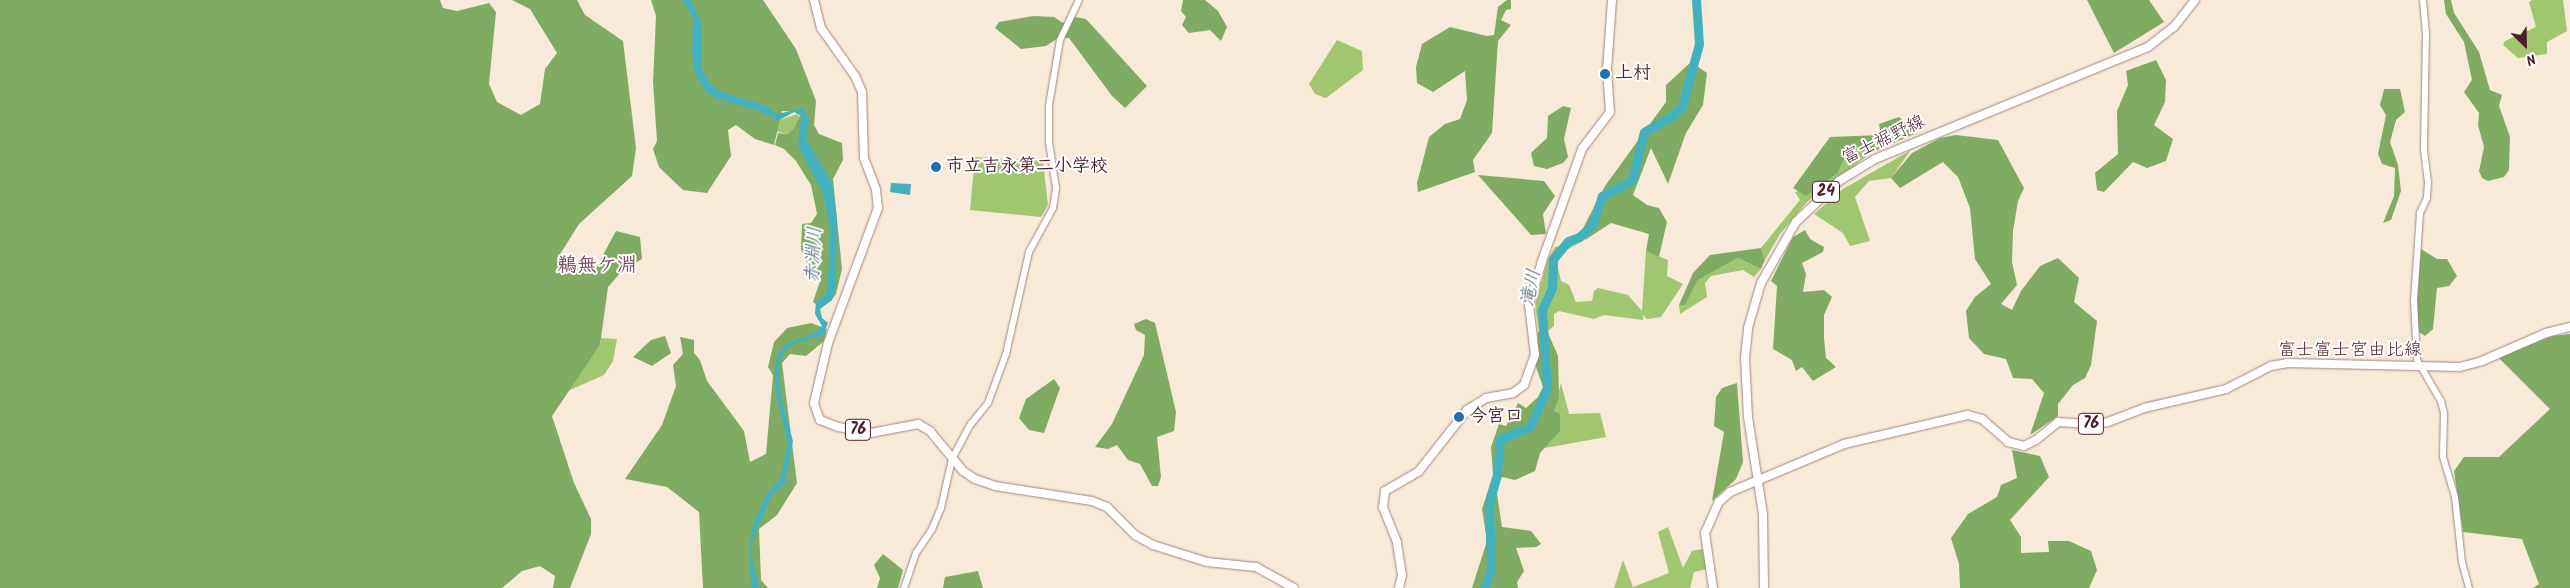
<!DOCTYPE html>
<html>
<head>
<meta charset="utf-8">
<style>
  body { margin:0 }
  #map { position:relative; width:2570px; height:588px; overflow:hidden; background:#f8ead8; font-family:Kalam,"Klee One",sans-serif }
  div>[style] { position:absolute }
  .green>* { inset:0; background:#a1c670 }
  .forest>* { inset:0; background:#80ab62 }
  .water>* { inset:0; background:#42b1bd }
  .river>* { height:9px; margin:-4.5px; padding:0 4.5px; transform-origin:4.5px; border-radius:4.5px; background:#42b1bd }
  .roads { filter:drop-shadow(0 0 1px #a18482) drop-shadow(0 0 1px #a18482) }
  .tertiary>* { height:6px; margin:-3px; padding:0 3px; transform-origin:3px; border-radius:3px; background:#fff }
  .primary>* { height:8px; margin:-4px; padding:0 4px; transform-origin:4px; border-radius:4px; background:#fff }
  .dots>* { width:14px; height:14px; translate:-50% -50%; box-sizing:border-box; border:2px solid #fff; border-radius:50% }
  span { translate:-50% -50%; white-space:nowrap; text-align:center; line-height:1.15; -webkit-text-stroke:4px #fff; paint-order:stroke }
  .shield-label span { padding:1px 4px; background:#fff; border:1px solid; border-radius:4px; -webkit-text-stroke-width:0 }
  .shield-label { font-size:16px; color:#4a1f2b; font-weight:700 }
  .poi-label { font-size:18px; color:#4a1f2b; font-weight:700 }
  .left { translate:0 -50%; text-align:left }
  .street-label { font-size:18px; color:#4a1f2b }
  .water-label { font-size:19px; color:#46616d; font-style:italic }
  .quarter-label { font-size:20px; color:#7a4b60; font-weight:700 }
  .north { position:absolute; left:2500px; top:20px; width:50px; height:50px; -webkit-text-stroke:4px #fff; paint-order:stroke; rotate:157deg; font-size:14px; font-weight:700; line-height:20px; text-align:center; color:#4a1f2b }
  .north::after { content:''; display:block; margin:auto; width:18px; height:22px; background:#4a1f2b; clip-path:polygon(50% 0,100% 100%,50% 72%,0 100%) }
</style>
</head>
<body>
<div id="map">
  <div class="green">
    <div style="clip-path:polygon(2532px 0,2563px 0,2567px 31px,2547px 42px,2547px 54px,2518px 58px,2503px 45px,2505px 41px,2536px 27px,2529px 2px)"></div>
    <div style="clip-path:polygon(1337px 40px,1362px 51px,1363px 70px,1326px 98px,1315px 94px,1309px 84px)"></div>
    <div style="clip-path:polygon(797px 114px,800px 117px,794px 128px,787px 134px,776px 131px,780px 120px)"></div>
    <div style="clip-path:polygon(1863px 147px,1872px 152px,1807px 202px,1780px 234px,1765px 260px,1761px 248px,1800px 200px,1795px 192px,1820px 186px,1838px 173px,1847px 153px)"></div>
    <div style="clip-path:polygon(1911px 150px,1891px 178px,1869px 181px,1855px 197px,1870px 241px,1850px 246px,1843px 233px,1814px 214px,1843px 189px)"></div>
    <div style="clip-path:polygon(975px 157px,1043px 161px,1048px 205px,1041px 217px,970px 210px)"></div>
    <div style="clip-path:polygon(1585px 240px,1559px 254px,1557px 263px,1561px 281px,1569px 285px,1576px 302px,1592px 301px,1594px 291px,1598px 288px,1628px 295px,1642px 311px,1646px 251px,1668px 260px,1667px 276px,1683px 284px,1661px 317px,1647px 319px,1643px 315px,1643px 320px,1604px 315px,1594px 319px,1559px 311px,1554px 314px,1554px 326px,1545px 333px,1539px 332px,1535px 305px,1548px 259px,1555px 247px)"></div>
    <div style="clip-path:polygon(1738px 258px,1761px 269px,1754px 277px,1743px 270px,1711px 276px,1705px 283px,1707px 297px,1680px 314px,1679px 305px,1685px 305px,1698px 280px)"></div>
    <div style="clip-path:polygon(601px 338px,617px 339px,613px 361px,604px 375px,568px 391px,600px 345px)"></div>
    <div style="clip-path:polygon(1561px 383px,1569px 414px,1600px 413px,1606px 437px,1545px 448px)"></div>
    <div style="clip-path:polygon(1668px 527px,1683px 568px,1692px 551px,1702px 549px,1707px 569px,1694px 572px,1690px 588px,1614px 588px,1623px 560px,1633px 587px,1669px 573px,1658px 532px)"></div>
  </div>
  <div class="forest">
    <div style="clip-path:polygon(0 0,440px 0,443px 8px,457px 11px,489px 3px,496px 12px,489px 84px,497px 102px,521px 115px,540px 104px,545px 69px,557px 53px,530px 9px,512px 0,577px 0,585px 15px,623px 41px,636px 148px,632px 176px,579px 224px,557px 259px,596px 268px,616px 231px,640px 237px,642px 259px,622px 271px,608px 287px,600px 345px,552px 416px,574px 483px,591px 519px,591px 534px,570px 588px,553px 588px,555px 576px,540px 566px,522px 571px,502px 588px,0 588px)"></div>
    <div style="clip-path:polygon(651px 0,763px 0,796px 49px,816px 101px,814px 125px,819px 134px,842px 143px,843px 160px,833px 179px,842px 269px,836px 294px,831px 301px,817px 305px,813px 302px,821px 278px,809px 267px,801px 249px,802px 224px,811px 223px,817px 214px,811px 185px,796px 161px,784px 149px,775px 145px,778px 133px,787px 134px,794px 128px,802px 112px,782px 111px,774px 145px,755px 139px,736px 125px,728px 130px,731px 156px,707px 193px,683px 190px,659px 167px,653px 149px,657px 141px,653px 82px,656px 16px)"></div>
    <div style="clip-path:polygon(1183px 0,1205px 0,1218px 11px,1227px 27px,1221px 41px,1210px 30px,1189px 33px,1182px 25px,1186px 17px,1181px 11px)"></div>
    <div style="clip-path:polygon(1507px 0,1511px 0,1511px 9px,1506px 10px,1501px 20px,1511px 25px,1498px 41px,1492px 133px,1473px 160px,1475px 172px,1418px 192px,1417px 183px,1429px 137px,1445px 124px,1460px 119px,1467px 100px,1465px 71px,1433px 92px,1417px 83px,1416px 67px,1422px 44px,1450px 27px,1487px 36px,1494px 35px,1498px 7px)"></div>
    <div style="clip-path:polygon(2087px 0,2149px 0,2164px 22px,2114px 53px)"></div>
    <div style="clip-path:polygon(2444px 0,2451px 0,2454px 13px,2479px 52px,2490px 90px,2502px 95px,2499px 106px,2510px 137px,2509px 170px,2504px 177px,2488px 181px,2482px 178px,2479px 171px,2484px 147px,2478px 125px,2479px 113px,2464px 92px,2472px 80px,2464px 42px,2446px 14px)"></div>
    <div style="clip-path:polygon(1034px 16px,1054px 17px,1063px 23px,1075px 17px,1086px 19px,1147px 86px,1125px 108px,1112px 96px,1069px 38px,1058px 38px,1046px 46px,1021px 49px,995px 28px,999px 22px)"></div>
    <div style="clip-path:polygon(2156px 60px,2166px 80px,2165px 102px,2154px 125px,2173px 139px,2166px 161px,2147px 168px,2133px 162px,2104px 192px,2097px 190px,2095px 173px,2118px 154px,2117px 111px,2128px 85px,2126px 71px)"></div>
    <div style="clip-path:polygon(1691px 62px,1707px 73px,1703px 105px,1686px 133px,1668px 184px,1651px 148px,1633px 195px,1647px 205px,1659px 208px,1667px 222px,1659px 257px,1646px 251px,1649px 234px,1611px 223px,1585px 240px,1581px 232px,1605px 186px,1666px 102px,1666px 85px)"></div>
    <div style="clip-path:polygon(2384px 89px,2400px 89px,2405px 112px,2396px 120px,2390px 142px,2398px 165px,2401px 191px,2391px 220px,2383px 223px,2394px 196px,2395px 168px,2382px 164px,2378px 154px,2386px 115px,2380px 105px)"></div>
    <div style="clip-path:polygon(1563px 106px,1571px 108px,1564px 139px,1568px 157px,1563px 163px,1547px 169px,1534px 166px,1531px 153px,1547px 138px,1548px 116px)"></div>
    <div style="clip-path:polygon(1899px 117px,1917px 133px,1872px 152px,1862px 147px,1847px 153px,1838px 173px,1806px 196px,1793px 188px,1830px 137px,1881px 135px,1879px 124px)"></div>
    <div style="clip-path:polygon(1956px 135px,1998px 140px,2024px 188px,2018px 201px,2013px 231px,2012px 262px,2017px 285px,2001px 304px,2012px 310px,2021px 291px,2040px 266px,2058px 258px,2079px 278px,2074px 302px,2097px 321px,2091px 365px,2085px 378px,2073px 385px,2058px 404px,2058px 416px,2030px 435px,2044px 393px,2032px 379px,2013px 378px,2006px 359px,1984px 354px,1969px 338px,1966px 311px,1975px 297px,1991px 284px,1975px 259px,1970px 208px,1958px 177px,1943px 162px,1900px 188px,1891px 178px,1912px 153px,1940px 138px)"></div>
    <div style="clip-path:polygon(1478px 175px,1544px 181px,1555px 196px,1543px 214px,1546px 234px,1531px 235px)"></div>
    <div style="clip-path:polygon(1805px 230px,1810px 239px,1824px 247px,1823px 252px,1802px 263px,1806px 274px,1803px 292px,1824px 290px,1832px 297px,1824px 315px,1824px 338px,1826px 358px,1836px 367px,1813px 381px,1802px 367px,1796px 371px,1792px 360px,1773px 349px,1777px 286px,1771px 281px,1793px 237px)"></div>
    <div style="clip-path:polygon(1761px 248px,1765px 260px,1761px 269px,1738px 258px,1698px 280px,1685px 305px,1679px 305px,1693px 273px,1710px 255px)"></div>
    <div style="clip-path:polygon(2421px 249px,2437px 259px,2447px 259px,2457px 276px,2449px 286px,2437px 288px,2433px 329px,2425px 336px,2418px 331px,2417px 295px)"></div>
    <div style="clip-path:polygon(1146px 319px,1155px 323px,1176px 412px,1174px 431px,1157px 437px,1161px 477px,1158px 486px,1152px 486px,1140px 464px,1128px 460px,1117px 445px,1108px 449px,1095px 447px,1112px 424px,1144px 355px,1145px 335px,1136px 330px,1134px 324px)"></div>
    <div style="clip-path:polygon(811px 323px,827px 329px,824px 341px,806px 356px,790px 354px,782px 363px,797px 483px,777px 515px,759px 529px,761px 580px,768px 588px,703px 588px,699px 512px,667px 487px,625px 479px,662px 425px,676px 386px,673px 365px,683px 354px,680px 337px,694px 340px,694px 353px,700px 360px,707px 381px,744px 431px,750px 462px,766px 454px,773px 375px,768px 367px,774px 342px,787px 328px)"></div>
    <div style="clip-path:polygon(1538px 332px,1548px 333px,1558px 356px,1559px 397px,1554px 411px,1560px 414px,1560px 431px,1540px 453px,1535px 471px,1515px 480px,1502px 477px,1496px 487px,1502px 527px,1531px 531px,1541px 544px,1536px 547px,1516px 548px,1524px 571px,1517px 582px,1518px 588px,1472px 588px,1487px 541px,1482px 509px,1493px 475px,1491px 447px,1499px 424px,1506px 426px,1518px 403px,1526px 408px,1538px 397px,1543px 387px,1535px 364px)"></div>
    <div style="clip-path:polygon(2570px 334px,2570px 588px,2533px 588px,2539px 584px,2522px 539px,2463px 532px,2454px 471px,2464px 457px,2499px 457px,2550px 409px,2498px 357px,2552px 336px)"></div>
    <div style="clip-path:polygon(665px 336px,671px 353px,652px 366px,633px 357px,651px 340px)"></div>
    <div style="clip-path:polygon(1054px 379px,1060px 388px,1044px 433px,1029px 430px,1019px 418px,1026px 399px)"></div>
    <div style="clip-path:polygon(1737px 383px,1743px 462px,1736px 479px,1712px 501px,1724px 432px,1714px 426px,1716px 397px,1722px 388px)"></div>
    <div style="clip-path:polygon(2012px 450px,2040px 456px,2049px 477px,2010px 520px,2021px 537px,2021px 553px,2049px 552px,2048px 541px,2069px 541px,2091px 551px,2097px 570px,2089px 588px,1960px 588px,1959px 564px,1951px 538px,1968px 514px,1997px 497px,2001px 485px,2017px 478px)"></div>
    <div style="clip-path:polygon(883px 554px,903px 570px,898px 588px,877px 588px,880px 578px,874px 565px)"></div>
    <div style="clip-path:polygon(978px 571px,983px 588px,943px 588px,945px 577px)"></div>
  </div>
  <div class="water">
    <div style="clip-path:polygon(683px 0,691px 0,701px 21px,702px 69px,710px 83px,719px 91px,766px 106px,777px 114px,804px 108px,809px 121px,806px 139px,832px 182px,837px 219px,836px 286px,832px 300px,820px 309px,822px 318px,828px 323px,823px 335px,793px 344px,783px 354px,779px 366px,781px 397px,793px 441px,785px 483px,771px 497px,753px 539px,751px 552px,759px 588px,752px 588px,749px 566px,751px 531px,765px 496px,780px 479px,788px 443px,775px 390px,775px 369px,778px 355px,786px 344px,815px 333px,822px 326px,815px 314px,816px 302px,825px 295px,828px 286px,830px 228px,824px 196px,798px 145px,801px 116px,794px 112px,778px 121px,759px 111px,715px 98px,705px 90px,695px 73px,692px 54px,693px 19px)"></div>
    <div style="clip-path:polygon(891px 183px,911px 184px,910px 195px,890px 192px)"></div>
  </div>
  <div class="river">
    <div style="left:1484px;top:588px;width:19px;rotate:-69deg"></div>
    <div style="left:1491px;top:570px;width:66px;rotate:-91.7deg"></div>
    <div style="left:1489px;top:504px;width:31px;rotate:-75deg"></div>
    <div style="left:1497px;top:474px;width:35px;rotate:-85deg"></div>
    <div style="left:1500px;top:439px;width:32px;rotate:-22deg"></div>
    <div style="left:1530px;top:427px;width:43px;rotate:-66.4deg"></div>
    <div style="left:1547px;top:388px;width:78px;rotate:-93.7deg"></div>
    <div style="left:1542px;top:310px;width:24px;rotate:-66deg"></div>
    <div style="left:1552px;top:288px;width:29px;rotate:-88deg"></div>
    <div style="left:1553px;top:259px;width:23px;rotate:-50deg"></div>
    <div style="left:1568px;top:241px;width:12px;rotate:-20deg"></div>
    <div style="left:1579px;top:237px;width:18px;rotate:-43deg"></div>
    <div style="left:1592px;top:225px;width:31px;rotate:-71deg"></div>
    <div style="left:1602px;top:196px;width:34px;rotate:-28deg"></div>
    <div style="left:1632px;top:180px;width:49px;rotate:-76deg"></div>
    <div style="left:1644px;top:132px;width:32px;rotate:-30deg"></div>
    <div style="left:1672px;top:116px;width:14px;rotate:-45deg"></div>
    <div style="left:1682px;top:106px;width:64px;rotate:-74.7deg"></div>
    <div style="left:1699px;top:44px;width:44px;rotate:-93.9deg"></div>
  </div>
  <div class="roads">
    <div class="tertiary">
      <div style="left:2423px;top:0;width:33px;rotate:85deg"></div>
      <div style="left:2426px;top:33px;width:117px;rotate:91deg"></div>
      <div style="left:2424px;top:150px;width:32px;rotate:83deg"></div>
      <div style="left:2428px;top:182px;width:16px;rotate:94deg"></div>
      <div style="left:2427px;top:198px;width:17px;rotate:115deg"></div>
      <div style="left:2420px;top:213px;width:88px;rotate:93.9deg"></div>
      <div style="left:2414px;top:301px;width:59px;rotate:87.1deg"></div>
      <div style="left:2417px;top:360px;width:48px;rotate:59.7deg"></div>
      <div style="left:2441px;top:401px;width:12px;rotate:76deg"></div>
      <div style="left:2444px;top:413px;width:44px;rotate:91.3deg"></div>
      <div style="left:2443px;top:457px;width:42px;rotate:73.3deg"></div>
      <div style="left:2455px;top:497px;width:65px;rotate:83.9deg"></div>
      <div style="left:2462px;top:562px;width:27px;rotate:75deg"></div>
      <div style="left:904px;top:588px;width:37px;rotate:-71deg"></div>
      <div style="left:916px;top:553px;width:29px;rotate:-56deg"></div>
      <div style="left:932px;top:529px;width:23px;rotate:-67deg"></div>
      <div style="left:941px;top:508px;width:50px;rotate:-77.3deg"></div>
      <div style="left:952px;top:459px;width:40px;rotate:-62deg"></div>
      <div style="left:971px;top:424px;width:27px;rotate:-51deg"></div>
      <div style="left:988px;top:403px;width:52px;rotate:-69.8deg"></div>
      <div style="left:1006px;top:354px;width:105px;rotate:-77.3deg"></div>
      <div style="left:1029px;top:252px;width:50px;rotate:-61.4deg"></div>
      <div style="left:1053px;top:208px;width:20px;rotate:-81deg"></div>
      <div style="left:1056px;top:188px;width:47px;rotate:-98.7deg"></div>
      <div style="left:1049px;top:142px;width:37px;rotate:-90deg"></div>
      <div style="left:1049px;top:105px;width:66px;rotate:-80.4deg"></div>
      <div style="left:1060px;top:40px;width:44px;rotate:-64.6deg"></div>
    </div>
    <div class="primary">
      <div style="left:814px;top:0;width:29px;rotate:76deg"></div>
      <div style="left:821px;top:28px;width:59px;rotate:54.7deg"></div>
      <div style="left:855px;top:76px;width:17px;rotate:66deg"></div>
      <div style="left:862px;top:92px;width:66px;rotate:88.3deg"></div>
      <div style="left:864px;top:158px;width:34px;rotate:69deg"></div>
      <div style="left:876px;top:190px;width:18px;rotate:84deg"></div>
      <div style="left:878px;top:208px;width:144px;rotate:110.3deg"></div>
      <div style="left:828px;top:343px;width:62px;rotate:103.1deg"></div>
      <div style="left:814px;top:403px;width:18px;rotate:71deg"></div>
      <div style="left:820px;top:420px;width:19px;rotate:21deg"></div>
      <div style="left:838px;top:427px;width:34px;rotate:10deg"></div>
      <div style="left:871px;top:433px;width:48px;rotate:-10.8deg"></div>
      <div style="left:918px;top:424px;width:14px;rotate:30deg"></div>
      <div style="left:930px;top:431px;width:52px;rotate:50.5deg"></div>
      <div style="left:963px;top:471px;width:14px;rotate:34deg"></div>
      <div style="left:975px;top:479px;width:21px;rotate:19deg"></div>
      <div style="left:995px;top:486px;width:98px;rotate:8.8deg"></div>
      <div style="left:1092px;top:501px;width:16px;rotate:22deg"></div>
      <div style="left:1107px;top:507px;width:40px;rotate:45deg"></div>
      <div style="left:1135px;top:535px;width:21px;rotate:29deg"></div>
      <div style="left:1153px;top:545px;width:57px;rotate:17.5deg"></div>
      <div style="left:1207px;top:562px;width:49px;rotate:5.8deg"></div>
      <div style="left:1256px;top:567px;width:43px;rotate:28.9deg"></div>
      <div style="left:1399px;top:588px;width:13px;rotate:-77deg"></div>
      <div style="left:1402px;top:575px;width:33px;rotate:-99deg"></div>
      <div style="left:1397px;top:542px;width:38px;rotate:-112deg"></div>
      <div style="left:1383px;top:507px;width:16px;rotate:-83deg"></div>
      <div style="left:1385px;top:491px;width:39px;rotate:-30deg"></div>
      <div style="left:1419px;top:471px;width:78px;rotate:-51.8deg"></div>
      <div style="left:1467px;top:410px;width:22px;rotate:-32deg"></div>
      <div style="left:1486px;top:398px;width:27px;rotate:-10deg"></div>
      <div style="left:1513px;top:393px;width:14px;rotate:-36deg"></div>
      <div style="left:1524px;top:385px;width:32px;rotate:-70deg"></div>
      <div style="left:1535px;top:355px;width:50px;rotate:-96.8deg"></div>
      <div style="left:1529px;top:305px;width:46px;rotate:-73.5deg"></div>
      <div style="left:1542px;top:261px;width:119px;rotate:-70.3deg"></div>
      <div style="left:1582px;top:149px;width:46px;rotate:-52.9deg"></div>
      <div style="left:1610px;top:112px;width:42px;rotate:-94.1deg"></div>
      <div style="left:1607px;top:70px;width:70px;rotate:-85.9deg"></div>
      <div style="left:1713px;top:588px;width:56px;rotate:-98.3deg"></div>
      <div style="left:1705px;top:533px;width:34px;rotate:-66deg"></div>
      <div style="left:1719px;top:502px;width:15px;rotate:-42deg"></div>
      <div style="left:1730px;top:492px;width:124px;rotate:-22.8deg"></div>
      <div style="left:1844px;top:444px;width:127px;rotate:-13.2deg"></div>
      <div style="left:1968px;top:415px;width:15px;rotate:16deg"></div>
      <div style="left:1982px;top:419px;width:35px;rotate:41deg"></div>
      <div style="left:2008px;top:442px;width:16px;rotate:14deg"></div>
      <div style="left:2024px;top:446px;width:13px;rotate:-27deg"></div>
      <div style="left:2036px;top:440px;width:28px;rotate:-39deg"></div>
      <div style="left:2058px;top:422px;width:29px;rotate:4deg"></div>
      <div style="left:2087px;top:424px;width:21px;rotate:-5deg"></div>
      <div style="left:2108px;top:422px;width:39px;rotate:-21deg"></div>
      <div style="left:2144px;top:408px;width:84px;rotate:-13deg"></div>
      <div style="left:2226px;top:389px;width:51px;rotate:-27.1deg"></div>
      <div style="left:2271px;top:366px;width:17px;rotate:-10deg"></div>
      <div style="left:2288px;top:363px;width:172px;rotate:1.3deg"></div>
      <div style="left:2460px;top:367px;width:23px;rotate:-15deg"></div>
      <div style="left:2482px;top:361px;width:70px;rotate:-23.6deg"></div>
      <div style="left:2546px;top:333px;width:25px;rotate:-14deg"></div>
      <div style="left:1764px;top:588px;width:74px;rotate:-90.8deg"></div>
      <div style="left:1763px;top:514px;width:98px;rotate:-98.8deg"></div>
      <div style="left:1748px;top:417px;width:59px;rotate:-92.9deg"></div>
      <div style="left:1745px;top:358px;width:30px;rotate:-84deg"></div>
      <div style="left:1748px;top:328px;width:47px;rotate:-73.9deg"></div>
      <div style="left:1761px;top:283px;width:70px;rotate:-60.2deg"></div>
      <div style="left:1796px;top:222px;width:59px;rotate:-43.6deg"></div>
      <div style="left:1839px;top:181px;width:42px;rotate:-31.4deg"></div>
      <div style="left:1875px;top:159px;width:295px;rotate:-22.3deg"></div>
      <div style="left:2148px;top:47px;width:33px;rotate:-38deg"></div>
      <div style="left:2174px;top:27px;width:34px;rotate:-52deg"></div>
    </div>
  </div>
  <div class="dots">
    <div style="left:1605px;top:74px;background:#1f6fb2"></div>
    <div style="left:936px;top:167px;background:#1f6fb2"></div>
    <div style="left:1459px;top:417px;background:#1f6fb2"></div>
  </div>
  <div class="shield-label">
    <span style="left:1826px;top:192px">24</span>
    <span style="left:2091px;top:424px">76</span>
    <span style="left:858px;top:430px">76</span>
  </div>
  <div class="poi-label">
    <span class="left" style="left:1615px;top:74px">上村</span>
    <span class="left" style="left:946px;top:167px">市立吉永第二小学校</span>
    <span class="left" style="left:1469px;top:417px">今宮口</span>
  </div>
  <div class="street-label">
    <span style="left:1884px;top:141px;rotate:-26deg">富士裾野線</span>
    <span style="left:2350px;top:351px">富士富士宮由比線</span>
  </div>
  <div class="water-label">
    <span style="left:815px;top:255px;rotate:-87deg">赤淵川</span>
    <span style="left:1532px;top:288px;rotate:-79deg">滝川</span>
  </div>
  <div class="quarter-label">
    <span style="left:597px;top:266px">鵜無ケ淵</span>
  </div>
  <div class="north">N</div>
</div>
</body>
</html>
